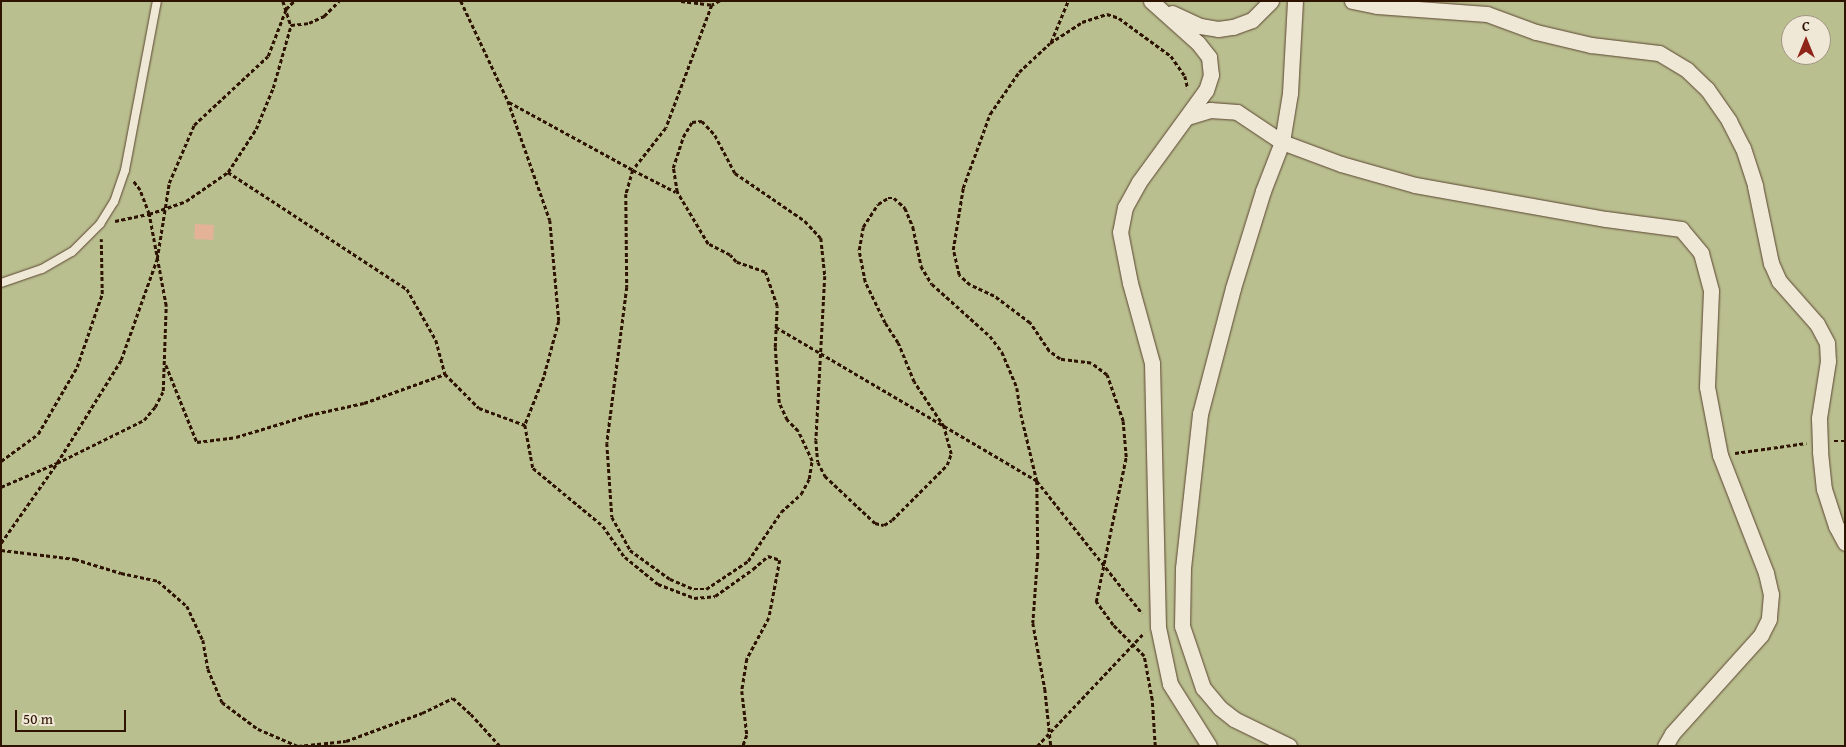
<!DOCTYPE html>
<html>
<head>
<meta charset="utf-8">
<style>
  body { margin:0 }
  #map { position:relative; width:1846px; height:747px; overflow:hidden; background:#e7dcc1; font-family:"Gentium Book Plus",serif }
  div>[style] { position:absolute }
  .green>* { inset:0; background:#babf90 }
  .building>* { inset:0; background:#e3b297; transform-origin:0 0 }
  .path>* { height:2.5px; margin-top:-1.25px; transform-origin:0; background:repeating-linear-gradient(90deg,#2d1300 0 4px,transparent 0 6.5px) }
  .roads { filter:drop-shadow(0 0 1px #5c4530) drop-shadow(0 0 1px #5c4530) }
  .lane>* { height:8px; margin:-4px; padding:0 4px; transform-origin:4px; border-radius:4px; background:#efe8d7 }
  .street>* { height:15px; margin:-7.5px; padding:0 7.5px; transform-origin:7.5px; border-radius:7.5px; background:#efe8d7 }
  span { translate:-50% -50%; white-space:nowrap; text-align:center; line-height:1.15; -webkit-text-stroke:4.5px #efe8d7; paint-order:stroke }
  .frame { position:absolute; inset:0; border:2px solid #2d1300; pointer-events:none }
  .north { position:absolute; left:1781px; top:15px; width:50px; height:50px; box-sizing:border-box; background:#efe8d7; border:1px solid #a19381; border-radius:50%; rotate:0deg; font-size:14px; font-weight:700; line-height:20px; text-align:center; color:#2d1300 }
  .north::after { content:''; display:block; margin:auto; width:18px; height:22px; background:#8f2418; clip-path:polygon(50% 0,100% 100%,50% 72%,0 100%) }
  .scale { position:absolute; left:15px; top:710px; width:111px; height:22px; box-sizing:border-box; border:2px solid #2d1300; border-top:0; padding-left:6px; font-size:15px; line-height:18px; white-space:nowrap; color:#2d1300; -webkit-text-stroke:4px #efe8d7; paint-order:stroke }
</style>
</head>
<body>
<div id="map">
  <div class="green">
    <div style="clip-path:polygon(evenodd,1px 1px,1845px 1px,1845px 746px,1px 746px,1px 1px,1791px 25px,1821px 25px,1821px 55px,1791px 55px,1791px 25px)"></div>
  </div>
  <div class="building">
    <div style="left:195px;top:224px;width:19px;height:15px;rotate:3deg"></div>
  </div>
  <div class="path">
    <div style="left:283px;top:1px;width:25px;rotate:72deg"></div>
    <div style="left:461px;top:1px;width:110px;rotate:64.8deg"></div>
    <div style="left:508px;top:101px;width:126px;rotate:70.6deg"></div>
    <div style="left:550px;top:220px;width:101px;rotate:84.9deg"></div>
    <div style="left:559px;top:321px;width:58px;rotate:105deg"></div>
    <div style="left:544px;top:377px;width:52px;rotate:111.6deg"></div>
    <div style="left:525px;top:425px;width:44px;rotate:79.5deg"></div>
    <div style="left:533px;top:468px;width:91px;rotate:39.6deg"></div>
    <div style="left:603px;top:526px;width:38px;rotate:55deg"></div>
    <div style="left:625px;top:557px;width:43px;rotate:39.3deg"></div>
    <div style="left:658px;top:584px;width:39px;rotate:21deg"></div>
    <div style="left:694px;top:598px;width:21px;rotate:-5deg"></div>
    <div style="left:715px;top:596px;width:47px;rotate:-35.4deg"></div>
    <div style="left:753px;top:569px;width:20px;rotate:-41deg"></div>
    <div style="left:768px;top:556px;width:13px;rotate:18deg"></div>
    <div style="left:780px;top:560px;width:59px;rotate:100.7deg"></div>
    <div style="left:769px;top:618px;width:47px;rotate:118.2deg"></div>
    <div style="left:747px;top:659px;width:32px;rotate:99deg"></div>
    <div style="left:742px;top:691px;width:44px;rotate:83.5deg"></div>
    <div style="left:747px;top:735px;width:12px;rotate:110deg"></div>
    <div style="left:681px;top:1px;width:31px;rotate:7deg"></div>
    <div style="left:720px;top:1px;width:9px;rotate:153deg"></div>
    <div style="left:712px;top:5px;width:131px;rotate:110.5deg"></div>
    <div style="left:666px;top:128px;width:53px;rotate:128.2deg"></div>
    <div style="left:633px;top:170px;width:25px;rotate:106deg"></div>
    <div style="left:626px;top:194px;width:93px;rotate:89.4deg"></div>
    <div style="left:627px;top:287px;width:157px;rotate:97.3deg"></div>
    <div style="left:607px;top:443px;width:74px;rotate:86.1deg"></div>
    <div style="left:612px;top:517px;width:38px;rotate:61deg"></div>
    <div style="left:630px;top:550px;width:49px;rotate:35.9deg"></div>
    <div style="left:670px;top:579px;width:26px;rotate:23deg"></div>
    <div style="left:694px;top:589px;width:12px"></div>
    <div style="left:706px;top:589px;width:50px;rotate:-33.7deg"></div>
    <div style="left:748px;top:561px;width:59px;rotate:-56deg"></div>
    <div style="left:781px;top:512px;width:27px;rotate:-42deg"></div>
    <div style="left:801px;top:494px;width:17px;rotate:-62deg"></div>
    <div style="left:809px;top:479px;width:18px;rotate:-81deg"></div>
    <div style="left:812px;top:461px;width:33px;rotate:-115deg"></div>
    <div style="left:798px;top:431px;width:16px;rotate:-135deg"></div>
    <div style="left:787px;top:420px;width:19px;rotate:-115deg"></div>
    <div style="left:779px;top:403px;width:56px;rotate:-94.1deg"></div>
    <div style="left:775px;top:347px;width:41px;rotate:-87.2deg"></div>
    <div style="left:777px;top:306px;width:36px;rotate:-109deg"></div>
    <div style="left:765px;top:272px;width:31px;rotate:-161deg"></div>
    <div style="left:736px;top:262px;width:9px;rotate:-131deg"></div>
    <div style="left:730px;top:255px;width:25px;rotate:-153deg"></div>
    <div style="left:708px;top:244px;width:61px;rotate:-120.8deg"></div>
    <div style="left:677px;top:192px;width:24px;rotate:-99deg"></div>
    <div style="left:673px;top:168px;width:33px;rotate:-72deg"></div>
    <div style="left:683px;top:137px;width:17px;rotate:-59deg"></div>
    <div style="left:692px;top:122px;width:10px;rotate:-6deg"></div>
    <div style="left:702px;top:121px;width:19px;rotate:47deg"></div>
    <div style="left:715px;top:135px;width:43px;rotate:62.2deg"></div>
    <div style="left:735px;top:173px;width:85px;rotate:34.4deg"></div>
    <div style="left:805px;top:221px;width:23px;rotate:47deg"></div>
    <div style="left:821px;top:238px;width:38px;rotate:84deg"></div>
    <div style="left:825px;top:276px;width:164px;rotate:93.1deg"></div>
    <div style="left:816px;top:440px;width:22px;rotate:85deg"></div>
    <div style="left:818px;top:462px;width:16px;rotate:63deg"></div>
    <div style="left:825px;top:476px;width:69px;rotate:43.2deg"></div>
    <div style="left:875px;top:523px;width:9px;rotate:13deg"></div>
    <div style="left:884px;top:525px;width:9px;rotate:-32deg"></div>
    <div style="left:892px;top:520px;width:78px;rotate:-45deg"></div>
    <div style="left:947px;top:465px;width:12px;rotate:-70deg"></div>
    <div style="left:951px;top:454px;width:28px;rotate:-105deg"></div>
    <div style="left:944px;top:427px;width:54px;rotate:-123.7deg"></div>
    <div style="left:914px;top:382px;width:42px;rotate:-112.3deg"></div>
    <div style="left:898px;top:343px;width:24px;rotate:-123deg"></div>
    <div style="left:885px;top:323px;width:46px;rotate:-116deg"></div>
    <div style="left:865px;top:282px;width:33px;rotate:-101deg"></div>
    <div style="left:859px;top:250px;width:23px;rotate:-80deg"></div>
    <div style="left:863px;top:227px;width:27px;rotate:-57deg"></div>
    <div style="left:878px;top:204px;width:12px;rotate:-31deg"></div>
    <div style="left:888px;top:198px;width:6px"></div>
    <div style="left:894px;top:198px;width:15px;rotate:42deg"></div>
    <div style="left:905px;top:208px;width:21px;rotate:67deg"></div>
    <div style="left:913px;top:227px;width:40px;rotate:78deg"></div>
    <div style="left:921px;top:266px;width:21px;rotate:59deg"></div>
    <div style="left:932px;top:284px;width:78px;rotate:41.9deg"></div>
    <div style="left:990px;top:336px;width:20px;rotate:53deg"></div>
    <div style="left:1002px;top:352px;width:39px;rotate:67deg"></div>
    <div style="left:1017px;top:388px;width:26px;rotate:81deg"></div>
    <div style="left:1021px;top:414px;width:69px;rotate:76.6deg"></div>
    <div style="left:1037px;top:481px;width:74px;rotate:89.2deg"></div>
    <div style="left:1038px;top:555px;width:68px;rotate:94.2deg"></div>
    <div style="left:1033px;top:623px;width:67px;rotate:79.7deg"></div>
    <div style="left:1045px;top:689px;width:57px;rotate:84deg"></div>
    <div style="left:1051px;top:42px;width:44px;rotate:-67.5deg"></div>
    <div style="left:509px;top:102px;width:141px;rotate:28.7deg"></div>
    <div style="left:633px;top:170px;width:48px;rotate:27.1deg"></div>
    <div style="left:228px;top:172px;width:214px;rotate:33.2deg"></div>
    <div style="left:407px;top:289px;width:59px;rotate:60.4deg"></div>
    <div style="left:436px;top:340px;width:35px;rotate:75deg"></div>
    <div style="left:445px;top:374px;width:48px;rotate:45deg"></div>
    <div style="left:479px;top:408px;width:49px;rotate:20.3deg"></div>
    <div style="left:115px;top:221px;width:35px;rotate:-12deg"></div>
    <div style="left:149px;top:214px;width:39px;rotate:-19deg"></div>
    <div style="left:186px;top:201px;width:51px;rotate:-34.6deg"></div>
    <div style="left:228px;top:172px;width:51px;rotate:-56.9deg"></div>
    <div style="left:256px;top:129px;width:44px;rotate:-67.5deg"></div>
    <div style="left:273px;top:88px;width:66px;rotate:-74.1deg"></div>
    <div style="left:291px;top:25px;width:18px;rotate:-6deg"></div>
    <div style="left:309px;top:23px;width:17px;rotate:-25deg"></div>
    <div style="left:324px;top:16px;width:21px;rotate:-45deg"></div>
    <div style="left:776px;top:327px;width:303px;rotate:30.5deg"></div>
    <div style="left:1037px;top:481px;width:169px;rotate:51.5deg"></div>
    <div style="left:166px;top:365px;width:83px;rotate:68.1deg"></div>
    <div style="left:197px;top:442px;width:39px;rotate:-7deg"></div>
    <div style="left:236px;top:437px;width:76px;rotate:-16.8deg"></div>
    <div style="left:309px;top:415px;width:56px;rotate:-12.3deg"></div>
    <div style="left:364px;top:403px;width:86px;rotate:-19.7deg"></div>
    <div style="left:1834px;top:441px;width:11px"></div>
    <div style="left:1735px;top:453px;width:72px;rotate:-8deg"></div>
    <div style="left:1px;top:461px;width:46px;rotate:-36.1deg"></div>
    <div style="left:38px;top:434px;width:78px;rotate:-59.8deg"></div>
    <div style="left:77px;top:367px;width:77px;rotate:-71.1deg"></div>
    <div style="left:102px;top:294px;width:55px;rotate:-91deg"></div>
    <div style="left:1px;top:487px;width:61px;rotate:-23.2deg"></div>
    <div style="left:57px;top:463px;width:97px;rotate:-26.3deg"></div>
    <div style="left:144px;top:420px;width:17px;rotate:-50deg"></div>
    <div style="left:155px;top:407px;width:18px;rotate:-63deg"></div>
    <div style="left:163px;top:391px;width:85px;rotate:-88deg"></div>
    <div style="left:166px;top:306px;width:94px;rotate:-100.5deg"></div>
    <div style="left:149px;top:214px;width:26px;rotate:-111deg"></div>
    <div style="left:140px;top:190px;width:11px;rotate:-128deg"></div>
    <div style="left:1px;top:543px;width:98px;rotate:-55deg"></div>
    <div style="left:57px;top:463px;width:121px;rotate:-58.1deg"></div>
    <div style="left:121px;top:360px;width:107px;rotate:-70.4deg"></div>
    <div style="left:157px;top:259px;width:77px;rotate:-81deg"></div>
    <div style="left:169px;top:183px;width:63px;rotate:-66.7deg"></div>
    <div style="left:194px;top:125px;width:101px;rotate:-43deg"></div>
    <div style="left:268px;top:56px;width:50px;rotate:-69deg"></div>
    <div style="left:286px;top:9px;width:11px;rotate:-45deg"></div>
    <div style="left:1px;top:550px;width:75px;rotate:6.9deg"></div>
    <div style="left:75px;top:559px;width:48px;rotate:16.9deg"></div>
    <div style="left:121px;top:573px;width:38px;rotate:12deg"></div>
    <div style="left:158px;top:581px;width:38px;rotate:41deg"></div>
    <div style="left:187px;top:606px;width:38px;rotate:65deg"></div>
    <div style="left:203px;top:640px;width:29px;rotate:80deg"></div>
    <div style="left:208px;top:669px;width:36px;rotate:67deg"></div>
    <div style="left:222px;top:702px;width:45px;rotate:36.9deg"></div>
    <div style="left:258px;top:729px;width:43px;rotate:23deg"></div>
    <div style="left:298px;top:746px;width:48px;rotate:-5.9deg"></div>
    <div style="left:346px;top:741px;width:81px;rotate:-20.2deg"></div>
    <div style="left:422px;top:713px;width:34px;rotate:-26deg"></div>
    <div style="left:453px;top:698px;width:24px;rotate:42deg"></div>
    <div style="left:471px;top:714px;width:43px;rotate:47.8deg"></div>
    <div style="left:1037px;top:746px;width:156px;rotate:-46.6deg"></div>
    <div style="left:1155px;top:746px;width:46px;rotate:-93.7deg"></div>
    <div style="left:1152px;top:700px;width:45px;rotate:-100.3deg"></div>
    <div style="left:1144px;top:656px;width:44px;rotate:-135deg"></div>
    <div style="left:1113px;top:625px;width:29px;rotate:-126deg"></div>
    <div style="left:1096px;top:602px;width:148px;rotate:-78.3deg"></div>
    <div style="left:1126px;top:457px;width:36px;rotate:-95deg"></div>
    <div style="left:1123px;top:421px;width:49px;rotate:-109.2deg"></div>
    <div style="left:1107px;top:375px;width:20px;rotate:-143deg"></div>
    <div style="left:1091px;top:363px;width:31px;rotate:-173deg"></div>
    <div style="left:1060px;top:359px;width:14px;rotate:-144deg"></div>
    <div style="left:1049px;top:351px;width:34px;rotate:-124deg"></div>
    <div style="left:1030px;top:323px;width:45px;rotate:-143.1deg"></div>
    <div style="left:994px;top:296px;width:26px;rotate:-155deg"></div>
    <div style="left:970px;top:285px;width:15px;rotate:-138deg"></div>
    <div style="left:959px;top:275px;width:26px;rotate:-103deg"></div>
    <div style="left:953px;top:250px;width:63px;rotate:-80.8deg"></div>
    <div style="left:963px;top:188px;width:79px;rotate:-70deg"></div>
    <div style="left:990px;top:114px;width:51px;rotate:-55.4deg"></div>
    <div style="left:1019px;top:72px;width:42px;rotate:-43.1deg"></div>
    <div style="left:1050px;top:43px;width:38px;rotate:-33deg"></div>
    <div style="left:1082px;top:22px;width:26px;rotate:-18deg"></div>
    <div style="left:1107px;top:14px;width:13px;rotate:18deg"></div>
    <div style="left:1119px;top:18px;width:64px;rotate:36.2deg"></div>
    <div style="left:1171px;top:56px;width:24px;rotate:55deg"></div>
    <div style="left:1185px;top:76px;width:13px;rotate:77deg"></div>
  </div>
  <div class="roads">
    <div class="lane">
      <div style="left:1px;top:283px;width:43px;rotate:-18.9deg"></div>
      <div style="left:42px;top:269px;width:34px;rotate:-30deg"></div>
      <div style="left:72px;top:252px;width:40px;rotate:-45deg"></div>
      <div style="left:100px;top:224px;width:26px;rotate:-58deg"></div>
      <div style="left:114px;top:202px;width:34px;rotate:-71deg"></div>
      <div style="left:125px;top:170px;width:172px;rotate:-79.3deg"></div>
    </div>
    <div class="street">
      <div style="left:1151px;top:1px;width:63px;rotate:41.8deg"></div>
      <div style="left:1198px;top:43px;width:18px;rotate:52deg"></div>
      <div style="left:1209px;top:57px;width:18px;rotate:84deg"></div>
      <div style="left:1211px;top:75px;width:16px;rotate:108deg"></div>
      <div style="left:1206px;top:90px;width:114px;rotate:126.1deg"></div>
      <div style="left:1139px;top:182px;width:29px;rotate:119deg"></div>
      <div style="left:1125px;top:207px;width:25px;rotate:101deg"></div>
      <div style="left:1120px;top:232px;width:52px;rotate:78.9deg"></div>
      <div style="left:1130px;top:283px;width:83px;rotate:74.6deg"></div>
      <div style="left:1152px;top:363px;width:264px;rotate:88.7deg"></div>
      <div style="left:1158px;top:627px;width:58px;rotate:78.1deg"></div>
      <div style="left:1170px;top:684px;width:73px;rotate:57.8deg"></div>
      <div style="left:1352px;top:1px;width:25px;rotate:11deg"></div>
      <div style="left:1377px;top:6px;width:110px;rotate:4.2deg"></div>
      <div style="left:1487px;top:14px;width:52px;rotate:20.2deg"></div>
      <div style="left:1536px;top:32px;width:57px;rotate:13.3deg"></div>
      <div style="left:1591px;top:45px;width:68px;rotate:6.7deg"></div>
      <div style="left:1659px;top:53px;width:33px;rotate:31deg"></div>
      <div style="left:1687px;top:70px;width:28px;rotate:44deg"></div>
      <div style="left:1707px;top:89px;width:39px;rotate:55deg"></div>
      <div style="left:1729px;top:121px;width:30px;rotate:63deg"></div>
      <div style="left:1743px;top:148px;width:40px;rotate:72deg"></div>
      <div style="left:1755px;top:186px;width:79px;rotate:78.3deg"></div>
      <div style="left:1771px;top:263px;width:20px;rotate:66deg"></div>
      <div style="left:1779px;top:281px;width:57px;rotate:48.5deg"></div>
      <div style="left:1817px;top:324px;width:21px;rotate:62deg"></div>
      <div style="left:1827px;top:343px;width:18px;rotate:87deg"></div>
      <div style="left:1828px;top:361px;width:58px;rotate:99deg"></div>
      <div style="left:1819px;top:418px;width:34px;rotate:88deg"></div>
      <div style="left:1820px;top:452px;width:37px;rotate:84deg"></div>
      <div style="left:1824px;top:489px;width:39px;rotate:72deg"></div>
      <div style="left:1836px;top:526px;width:19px;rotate:62deg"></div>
      <div style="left:1172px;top:13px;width:31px;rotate:25deg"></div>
      <div style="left:1200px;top:26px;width:18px;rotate:9deg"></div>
      <div style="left:1218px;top:29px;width:15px;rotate:-8deg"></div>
      <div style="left:1233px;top:27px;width:20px;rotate:-20deg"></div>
      <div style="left:1252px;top:20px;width:27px;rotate:-45deg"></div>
      <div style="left:1187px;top:117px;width:24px;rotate:-17deg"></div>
      <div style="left:1210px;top:110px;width:27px;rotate:4deg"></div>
      <div style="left:1237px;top:112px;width:54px;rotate:33.7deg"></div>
      <div style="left:1282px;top:142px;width:63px;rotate:20.4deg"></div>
      <div style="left:1341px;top:164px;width:77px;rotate:15.8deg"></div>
      <div style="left:1415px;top:185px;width:194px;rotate:10.1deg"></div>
      <div style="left:1606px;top:219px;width:76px;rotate:7.6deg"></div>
      <div style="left:1681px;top:229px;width:31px;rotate:50deg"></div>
      <div style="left:1701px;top:253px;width:39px;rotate:75deg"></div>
      <div style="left:1711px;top:291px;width:96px;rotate:92.4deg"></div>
      <div style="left:1707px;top:387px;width:69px;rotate:79.2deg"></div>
      <div style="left:1720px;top:455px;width:127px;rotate:68.7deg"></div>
      <div style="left:1766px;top:573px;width:22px;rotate:77deg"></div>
      <div style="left:1771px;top:594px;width:25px;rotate:95deg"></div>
      <div style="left:1769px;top:619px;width:18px;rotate:117deg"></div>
      <div style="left:1761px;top:635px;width:133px;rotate:132deg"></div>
      <div style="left:1672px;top:734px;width:14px;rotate:120deg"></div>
      <div style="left:1289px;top:746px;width:61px;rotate:-153.9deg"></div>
      <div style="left:1234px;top:719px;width:18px;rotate:-142deg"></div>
      <div style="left:1220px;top:708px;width:26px;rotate:-130deg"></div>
      <div style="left:1203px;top:688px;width:65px;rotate:-108.7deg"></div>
      <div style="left:1182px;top:626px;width:58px;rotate:-89deg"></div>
      <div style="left:1183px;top:568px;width:155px;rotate:-83.7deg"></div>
      <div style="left:1200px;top:414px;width:130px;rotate:-75.3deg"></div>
      <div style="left:1233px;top:288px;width:102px;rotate:-72.8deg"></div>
      <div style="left:1263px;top:191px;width:53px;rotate:-68.8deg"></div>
      <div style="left:1282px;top:142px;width:50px;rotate:-80.7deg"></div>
      <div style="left:1290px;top:93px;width:92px;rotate:-86.9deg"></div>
    </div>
  </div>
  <div class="frame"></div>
  <div class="north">С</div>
  <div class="scale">50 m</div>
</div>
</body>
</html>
